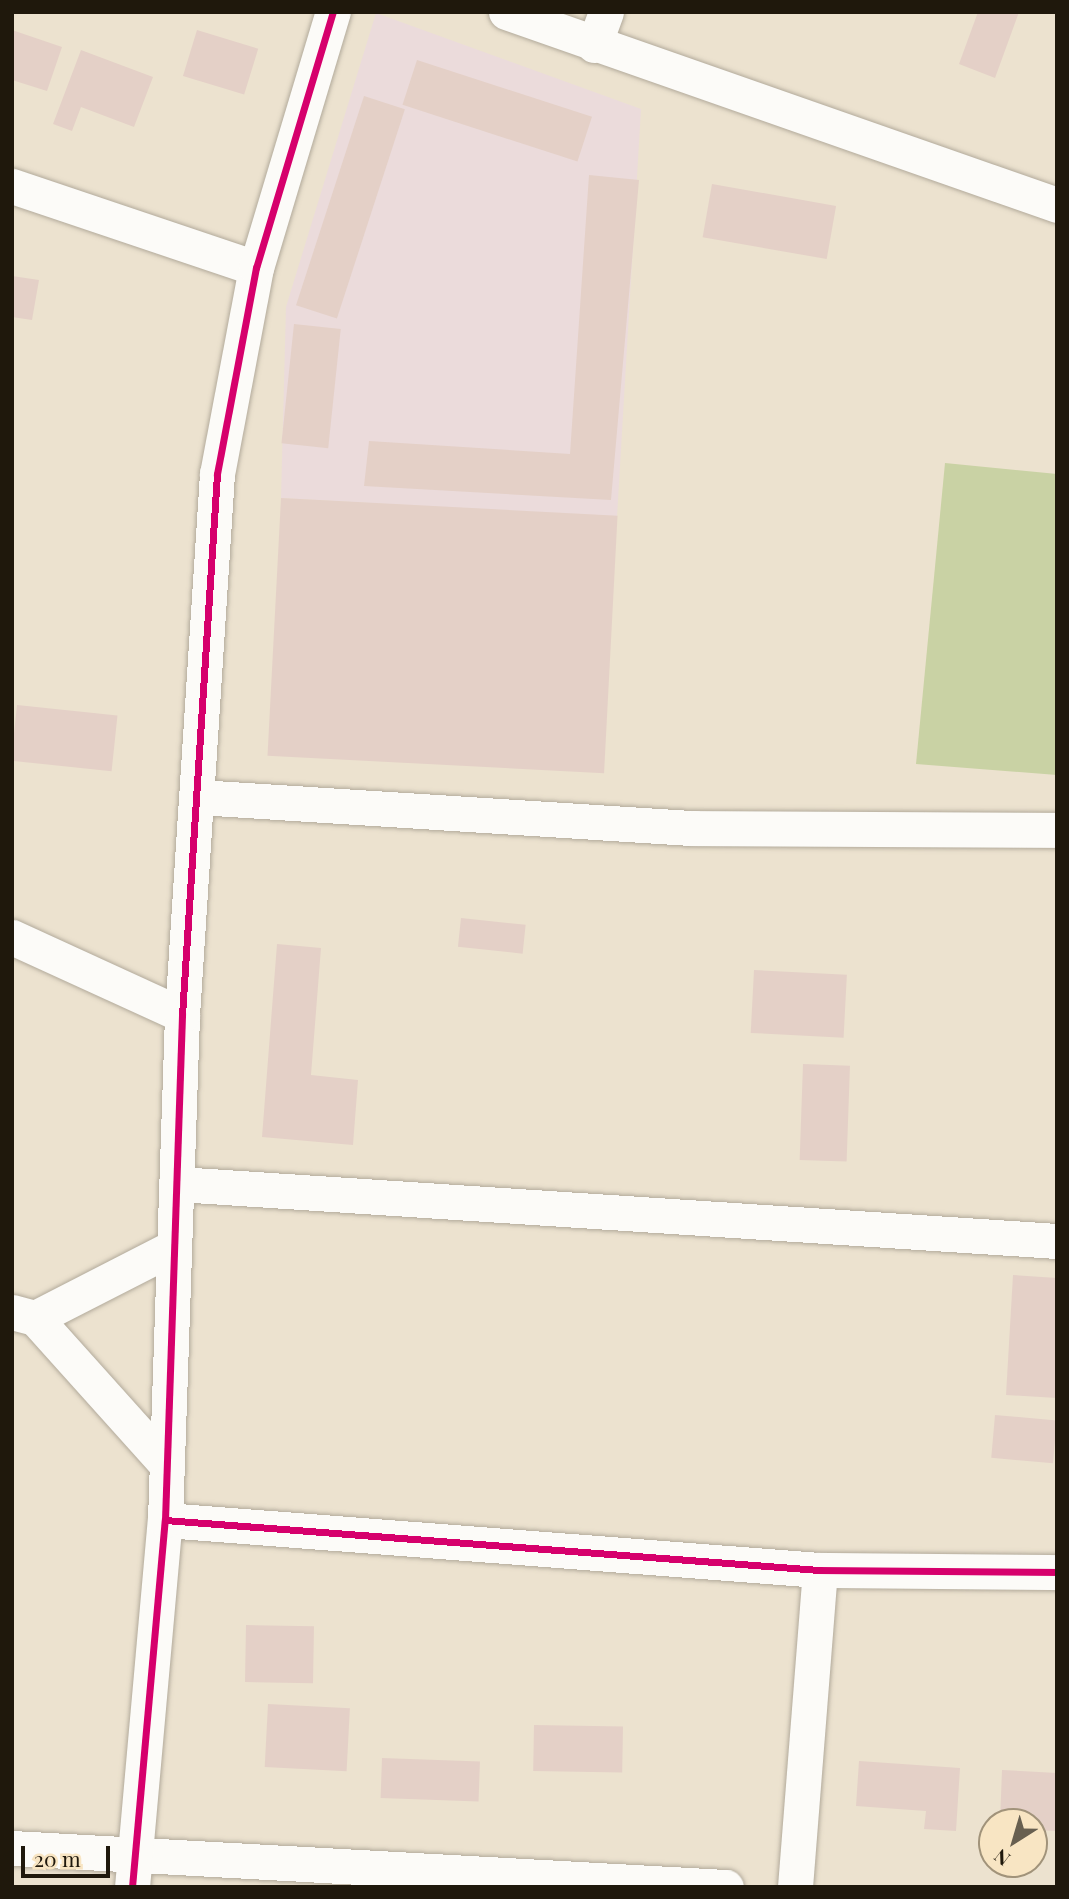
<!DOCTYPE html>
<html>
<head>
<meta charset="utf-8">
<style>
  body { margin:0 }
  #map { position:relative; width:1069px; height:1899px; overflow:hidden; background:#ece2cf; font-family:"Playfair Display",serif }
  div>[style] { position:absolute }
  .education>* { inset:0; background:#ebdbdb }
  .green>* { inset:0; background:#c9d2a4 }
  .building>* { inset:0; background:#e4d0c7; transform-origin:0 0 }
  .roads { filter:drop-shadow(0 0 2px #b2aa9b) drop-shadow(0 0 2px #b2aa9b) }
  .minor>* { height:35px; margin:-17.5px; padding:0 17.5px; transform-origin:17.5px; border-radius:17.5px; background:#fcfbf8 }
  .cycleway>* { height:7px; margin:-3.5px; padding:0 3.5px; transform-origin:3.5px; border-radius:3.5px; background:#d6006c }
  span { translate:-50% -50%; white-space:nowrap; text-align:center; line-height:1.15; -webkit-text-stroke:7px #f8e5c3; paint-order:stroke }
  .frame { position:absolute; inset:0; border:14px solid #1f180c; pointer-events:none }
  .north { position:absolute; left:978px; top:1808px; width:70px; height:70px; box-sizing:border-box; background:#f8e5c3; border:2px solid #a1937a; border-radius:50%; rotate:217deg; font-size:19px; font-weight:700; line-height:28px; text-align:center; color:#1f180c }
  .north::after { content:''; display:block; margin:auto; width:24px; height:32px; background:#675f50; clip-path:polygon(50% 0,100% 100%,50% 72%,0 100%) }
  .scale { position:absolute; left:21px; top:1846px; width:89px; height:32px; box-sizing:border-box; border:4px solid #1f180c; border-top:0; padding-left:9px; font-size:21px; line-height:24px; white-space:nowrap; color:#1f180c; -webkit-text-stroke:5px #f8e5c3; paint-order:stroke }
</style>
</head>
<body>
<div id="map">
  <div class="education">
    <div style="clip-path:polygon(376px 13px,641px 109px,617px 517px,281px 498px,286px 307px)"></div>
  </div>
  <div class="green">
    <div style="clip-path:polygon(945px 463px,1057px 474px,1057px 775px,916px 764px)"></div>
  </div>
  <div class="building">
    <div style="clip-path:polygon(978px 12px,1019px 12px,995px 78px,959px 64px)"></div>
    <div style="clip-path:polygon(12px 30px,62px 47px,47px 91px,12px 80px)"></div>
    <div style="left:197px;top:30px;width:64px;height:48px;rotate:17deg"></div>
    <div style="clip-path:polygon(81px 50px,153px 77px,134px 127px,81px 107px,72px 131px,53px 124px)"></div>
    <div style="left:417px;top:60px;width:184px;height:47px;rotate:18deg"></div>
    <div style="left:364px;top:96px;width:43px;height:220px;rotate:18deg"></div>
    <div style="clip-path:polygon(589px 175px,639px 180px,611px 500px,364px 486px,369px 441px,570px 454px)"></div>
    <div style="left:712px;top:184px;width:126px;height:54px;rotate:10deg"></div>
    <div style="clip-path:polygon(12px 276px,39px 280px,32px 320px,12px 317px)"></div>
    <div style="left:294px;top:324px;width:47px;height:120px;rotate:6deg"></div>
    <div style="left:281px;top:498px;width:337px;height:258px;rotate:3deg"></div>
    <div style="left:17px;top:705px;width:101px;height:56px;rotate:6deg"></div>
    <div style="left:461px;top:918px;width:65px;height:29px;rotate:6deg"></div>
    <div style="clip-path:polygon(277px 944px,321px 948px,311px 1075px,358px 1080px,353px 1145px,262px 1137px)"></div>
    <div style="left:754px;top:970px;width:93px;height:63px;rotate:3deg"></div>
    <div style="left:803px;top:1064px;width:47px;height:96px;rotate:2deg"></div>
    <div style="clip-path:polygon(1013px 1275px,1057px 1278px,1057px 1398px,1006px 1395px)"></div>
    <div style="left:995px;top:1415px;width:62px;height:43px;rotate:5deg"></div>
    <div style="left:246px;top:1625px;width:68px;height:57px;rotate:1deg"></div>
    <div style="left:268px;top:1704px;width:82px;height:63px;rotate:3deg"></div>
    <div style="left:534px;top:1725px;width:89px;height:46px;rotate:1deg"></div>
    <div style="left:382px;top:1758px;width:98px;height:40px;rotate:2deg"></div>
    <div style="clip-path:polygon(859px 1761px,960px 1768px,956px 1831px,924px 1829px,926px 1811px,856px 1806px)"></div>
    <div style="clip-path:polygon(1002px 1770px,1057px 1773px,1057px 1831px,1034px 1830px,1034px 1822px,1000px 1822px)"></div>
  </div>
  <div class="roads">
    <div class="minor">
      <div style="left:506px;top:12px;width:584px;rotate:19.3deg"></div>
      <div style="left:594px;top:45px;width:35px;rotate:-70deg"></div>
      <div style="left:12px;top:186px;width:257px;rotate:18.6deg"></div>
      <div style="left:198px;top:797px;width:497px;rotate:3.6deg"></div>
      <div style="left:694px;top:828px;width:363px;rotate:0.3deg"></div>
      <div style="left:12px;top:937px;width:187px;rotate:24.6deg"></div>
      <div style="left:178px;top:1184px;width:881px;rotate:3.71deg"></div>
      <div style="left:12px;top:1312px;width:24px;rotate:15deg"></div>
      <div style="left:35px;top:1318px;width:196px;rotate:48.1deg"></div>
      <div style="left:35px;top:1318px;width:156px;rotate:-27.1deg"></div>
      <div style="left:165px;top:1520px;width:657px;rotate:4.37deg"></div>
      <div style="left:820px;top:1570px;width:237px;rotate:0.5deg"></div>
      <div style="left:12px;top:1848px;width:715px;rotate:3.13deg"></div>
      <div style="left:132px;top:1887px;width:368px;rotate:-84.9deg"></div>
      <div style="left:165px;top:1520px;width:505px;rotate:-88.07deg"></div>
      <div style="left:182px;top:1015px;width:542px;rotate:-86.3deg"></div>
      <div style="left:217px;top:474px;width:210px;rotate:-79.3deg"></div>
      <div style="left:256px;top:268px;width:267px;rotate:-73.3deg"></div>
      <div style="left:795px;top:1887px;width:318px;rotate:-85.5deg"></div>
    </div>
  </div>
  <div class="cycleway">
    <div style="left:165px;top:1520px;width:657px;rotate:4.37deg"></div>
    <div style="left:820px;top:1570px;width:237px;rotate:0.5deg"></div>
    <div style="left:132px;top:1887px;width:368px;rotate:-84.9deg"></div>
    <div style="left:165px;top:1520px;width:505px;rotate:-88.07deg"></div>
    <div style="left:182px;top:1015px;width:542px;rotate:-86.3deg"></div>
    <div style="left:217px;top:474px;width:210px;rotate:-79.3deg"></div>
    <div style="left:256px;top:268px;width:267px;rotate:-73.3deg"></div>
  </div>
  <div class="frame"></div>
  <div class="north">N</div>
  <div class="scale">20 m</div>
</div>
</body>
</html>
